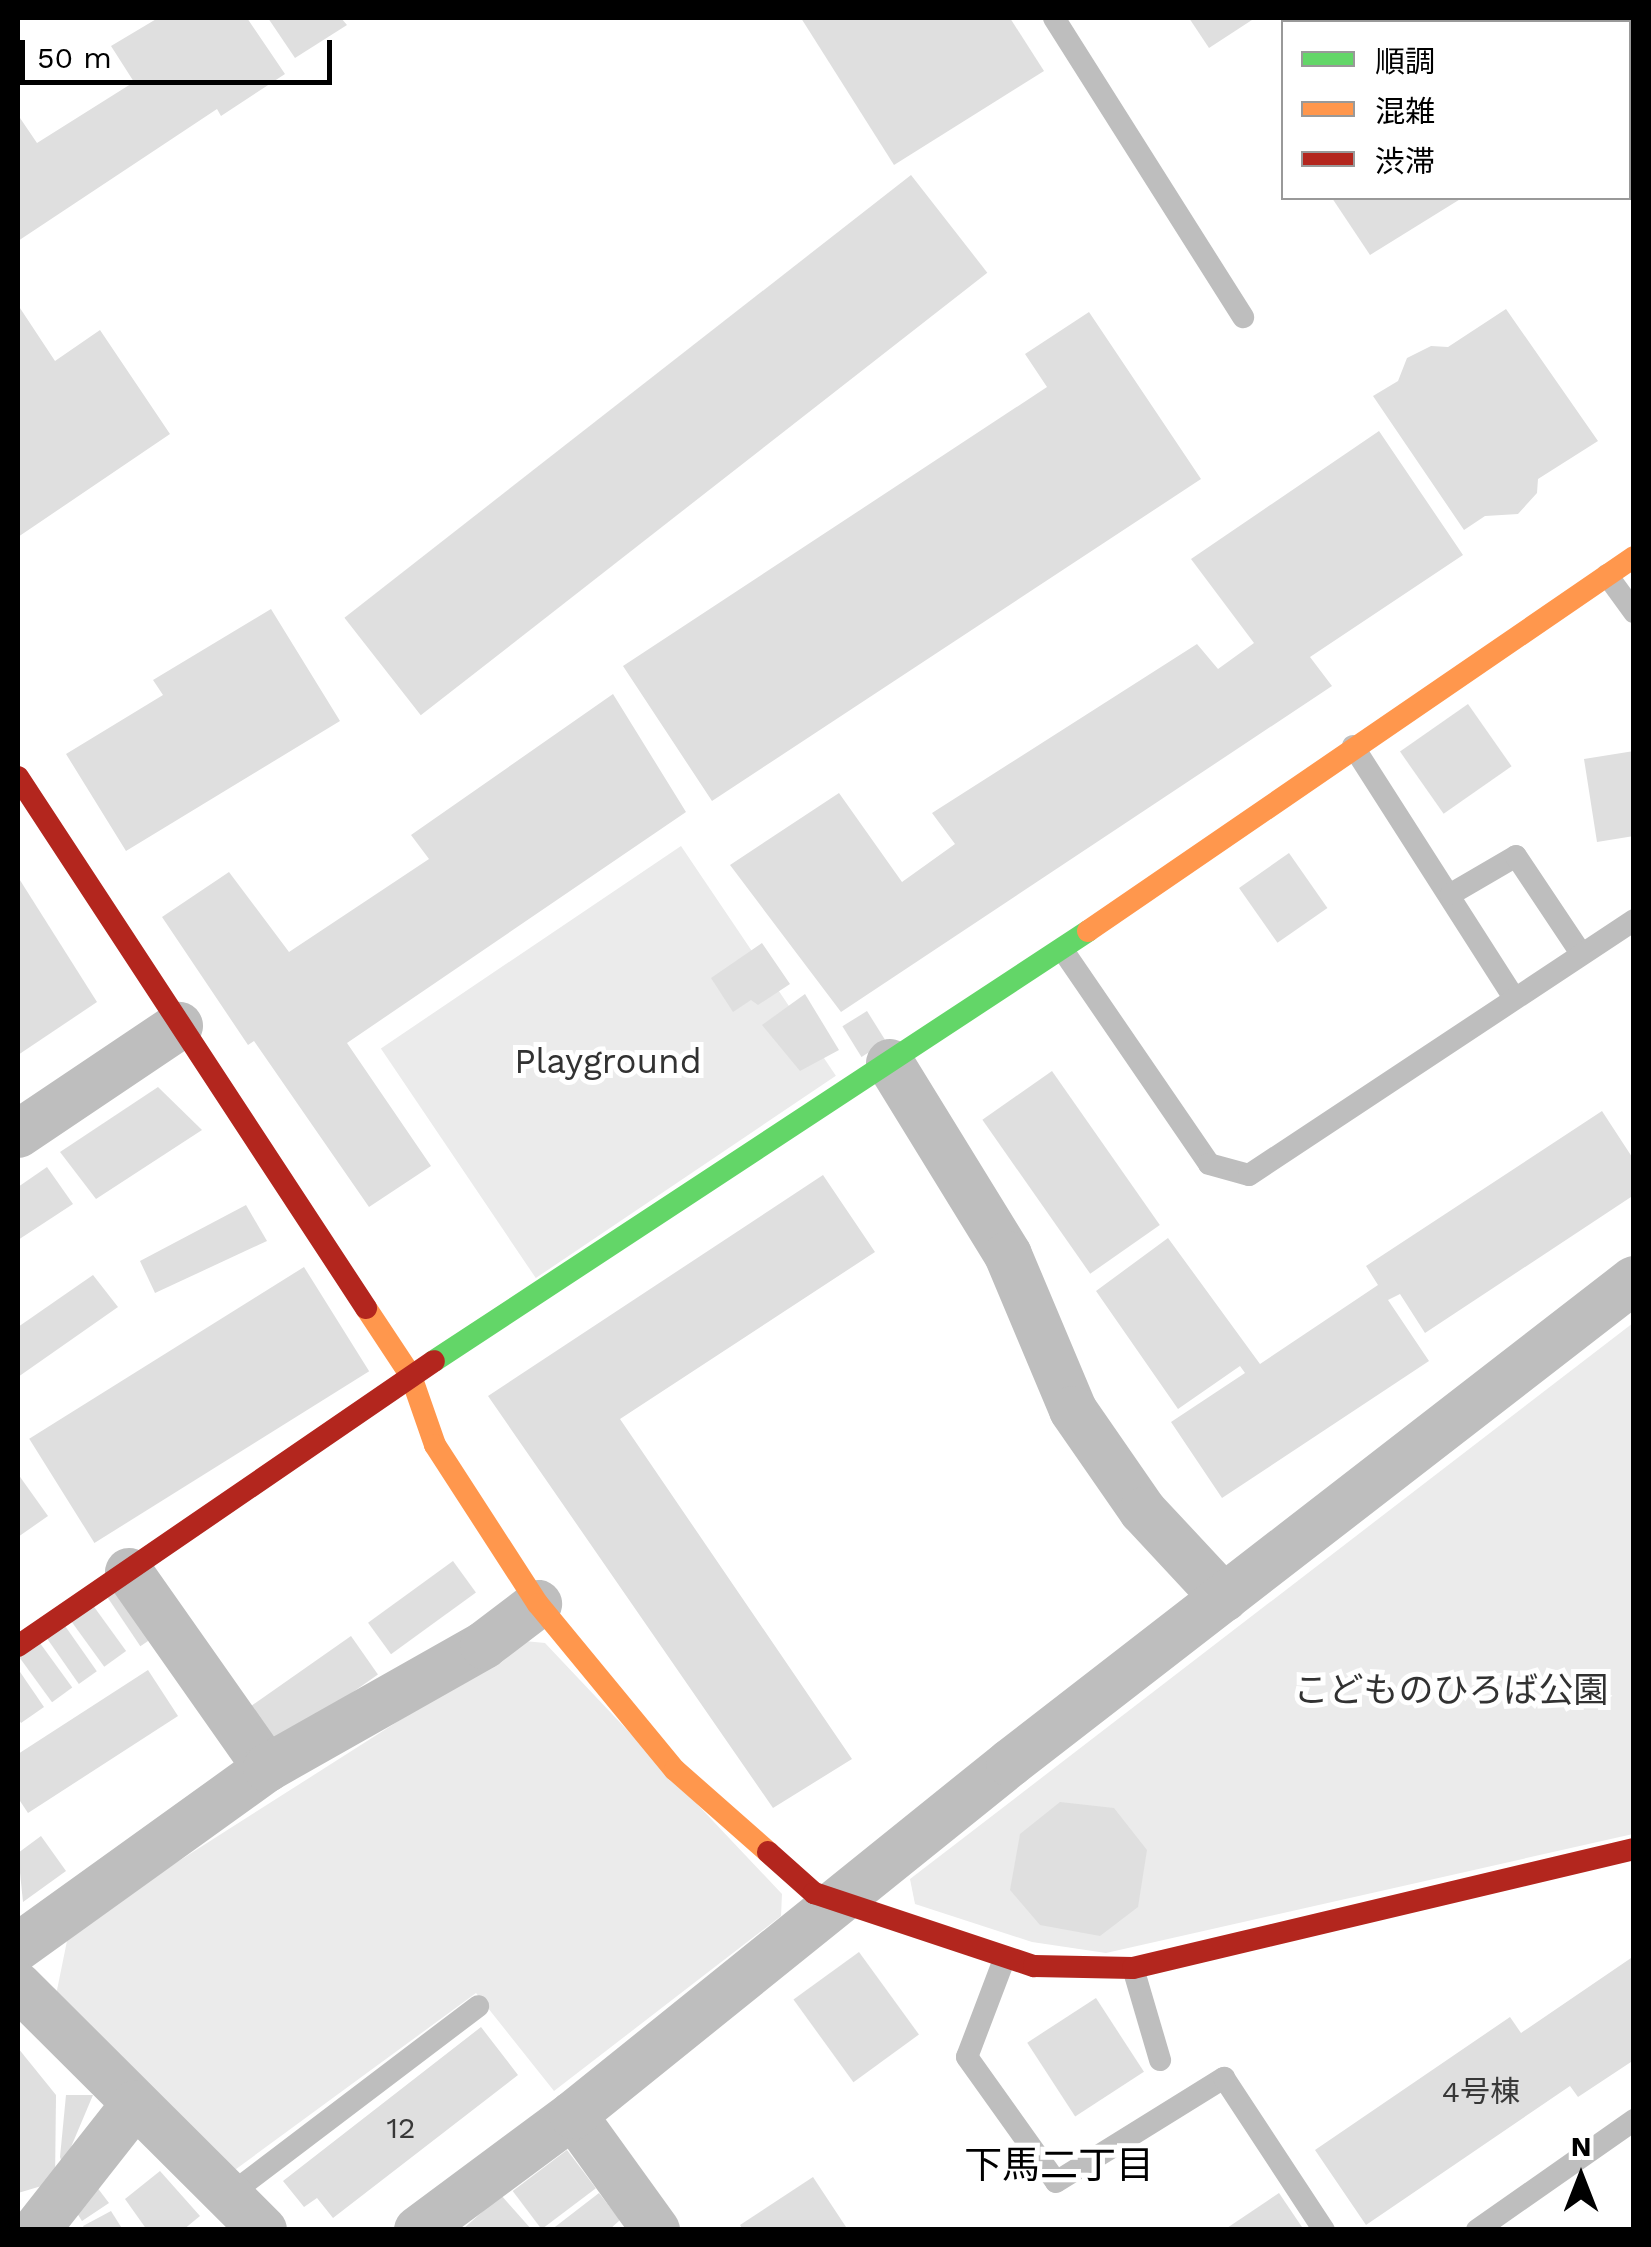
<!DOCTYPE html>
<html>
<head>
<meta charset="utf-8">
<style>
  body { margin:0 }
  #map { position:relative; width:1651px; height:2247px; overflow:hidden; background:#fff; font-family:"Work Sans","Noto Sans JP",sans-serif }
  div>[style] { position:absolute }
  .green>* { inset:0; background:#ebebeb; transform-origin:0 0 }
  .building>* { inset:0; background:#dfdfdf; transform-origin:0 0 }
  .lane>* { height:22px; margin:-11px; padding:0 11px; transform-origin:11px; border-radius:11px; background:#bebebe }
  .street>* { height:48px; margin:-24px; padding:0 24px; transform-origin:24px; border-radius:24px; background:#bebebe }
  .fast>* { height:22px; margin:-11px; padding:0 11px; transform-origin:11px; border-radius:11px; background:#63d668 }
  .slow>* { height:22px; margin:-11px; padding:0 11px; transform-origin:11px; border-radius:11px; background:#ff974d }
  .jam>* { height:22px; margin:-11px; padding:0 11px; transform-origin:11px; border-radius:11px; background:#b3261e }
  span { translate:-50% -50%; white-space:nowrap; text-align:center; line-height:1.15; -webkit-text-stroke:10px #fff; paint-order:stroke }
  .number-label { font-size:30px; color:#383838 }
  .number-label span { -webkit-text-stroke-width:0 }
  .park-label { font-size:35px; color:#323232 }
  .neighbourhood-label { font-size:38px; color:#000 }
  .frame { position:absolute; inset:0; border:20px solid #000; pointer-events:none }
  .legend { position:absolute; left:1281px; top:20px; width:350px; height:180px; box-sizing:border-box; background:#fff; border:2px solid #999; margin:0; padding:12px 18px; list-style:none; font-size:30px; color:#000 }
  .legend li { display:flex; align-items:center; gap:20px; height:50px }
  .legend b { width:50px; border:2px solid #999 }
  .north { position:absolute; left:1531px; top:2127px; width:100px; height:100px; -webkit-text-stroke:8px #fff; paint-order:stroke; rotate:0deg; font-size:28px; font-weight:700; line-height:40px; text-align:center; color:#000 }
  .north::after { content:''; display:block; margin:auto; width:35px; height:45px; background:#000; clip-path:polygon(50% 0,100% 100%,50% 72%,0 100%) }
  .scale { position:absolute; left:20px; top:40px; width:312px; height:45px; box-sizing:border-box; border:5px solid #000; border-top:0; padding-left:12px; font-size:30px; line-height:35px; white-space:nowrap; color:#000; -webkit-text-stroke:8px #fff; paint-order:stroke }
</style>
</head>
<body>
<div id="map">
  <div class="green">
    <div style="left:681px;top:846px;width:277px;height:362px;rotate:56deg"></div>
    <div style="clip-path:polygon(1633px 1323px,1633px 1834px,1106px 1953px,1032px 1942px,915px 1904px,910px 1879px)"></div>
    <div style="clip-path:polygon(524px 1641px,545px 1643px,782px 1894px,781px 1916px,554px 2091px,476px 1993px,232px 2172px,56px 1995px,69px 1931px)"></div>
  </div>
  <div class="building">
    <div style="clip-path:polygon(158px 18px,247px 18px,285px 74px,221px 116px,217px 109px,18px 241px,18px 115px,37px 143px,134px 82px,111px 46px)"></div>
    <div style="clip-path:polygon(268px 18px,341px 18px,347px 25px,295px 58px)"></div>
    <div style="clip-path:polygon(801px 18px,1010px 18px,1044px 71px,894px 165px)"></div>
    <div style="clip-path:polygon(1189px 18px,1255px 18px,1209px 48px)"></div>
    <div style="clip-path:polygon(1495px 18px,1634px 18px,1634px 91px,1628px 94px,1628px 22px,1487px 22px)"></div>
    <div style="left:911px;top:175px;width:124px;height:719px;rotate:52deg"></div>
    <div style="clip-path:polygon(1332px 198px,1462px 198px,1370px 255px)"></div>
    <div style="clip-path:polygon(18px 305px,55px 361px,100px 330px,170px 434px,18px 537px)"></div>
    <div style="clip-path:polygon(1506px 309px,1598px 441px,1538px 479px,1537px 493px,1518px 514px,1485px 516px,1464px 530px,1373px 396px,1398px 381px,1407px 358px,1431px 346px,1448px 347px)"></div>
    <div style="clip-path:polygon(1089px 312px,1201px 479px,712px 801px,623px 666px,1047px 387px,1025px 354px)"></div>
    <div style="clip-path:polygon(1379px 431px,1463px 555px,1310px 657px,1332px 686px,841px 1012px,730px 865px,839px 793px,902px 882px,955px 844px,932px 813px,1197px 644px,1218px 669px,1254px 643px,1191px 559px)"></div>
    <div style="clip-path:polygon(271px 609px,340px 721px,126px 851px,66px 754px,163px 695px,153px 680px)"></div>
    <div style="clip-path:polygon(613px 694px,686px 812px,347px 1043px,431px 1166px,369px 1207px,254px 1041px,248px 1045px,162px 917px,229px 872px,289px 952px,429px 859px,411px 835px)"></div>
    <div style="left:1468px;top:704px;width:76px;height:83px;rotate:55deg"></div>
    <div style="clip-path:polygon(1634px 751px,1634px 836px,1597px 842px,1584px 759px)"></div>
    <div style="left:1289px;top:853px;width:67px;height:61px;rotate:55deg"></div>
    <div style="clip-path:polygon(18px 877px,97px 1002px,18px 1055px)"></div>
    <div style="clip-path:polygon(762px 943px,790px 984px,758px 1005px,751px 1000px,733px 1012px,711px 978px)"></div>
    <div style="clip-path:polygon(805px 994px,839px 1050px,800px 1071px,762px 1025px)"></div>
    <div style="left:867px;top:1011px;width:36px;height:29px;rotate:58deg"></div>
    <div style="left:1052px;top:1071px;width:188px;height:85px;rotate:55deg"></div>
    <div style="clip-path:polygon(158px 1087px,202px 1130px,96px 1199px,60px 1152px)"></div>
    <div style="clip-path:polygon(1602px 1111px,1634px 1160px,1634px 1195px,1425px 1333px,1400px 1294px,1388px 1300px,1429px 1361px,1222px 1498px,1171px 1422px,1245px 1373px,1240px 1366px,1178px 1409px,1096px 1291px,1168px 1238px,1260px 1364px,1378px 1285px,1366px 1266px)"></div>
    <div style="clip-path:polygon(47px 1167px,73px 1204px,18px 1240px,18px 1187px)"></div>
    <div style="clip-path:polygon(823px 1175px,875px 1252px,620px 1419px,852px 1759px,773px 1808px,488px 1396px)"></div>
    <div style="clip-path:polygon(246px 1205px,267px 1241px,155px 1293px,140px 1261px)"></div>
    <div style="left:304px;top:1267px;width:123px;height:324px;rotate:58deg"></div>
    <div style="clip-path:polygon(93px 1275px,118px 1307px,18px 1377px,18px 1327px)"></div>
    <div style="clip-path:polygon(18px 1474px,48px 1516px,18px 1537px)"></div>
    <div style="left:453px;top:1561px;width:39px;height:105px;rotate:54deg"></div>
    <div style="left:122px;top:1585px;width:61px;height:19px;rotate:56deg"></div>
    <div style="left:92px;top:1604px;width:58px;height:27px;rotate:54deg"></div>
    <div style="left:63px;top:1623px;width:59px;height:22px;rotate:55deg"></div>
    <div style="left:351px;top:1636px;width:47px;height:125px;rotate:55deg"></div>
    <div style="left:37px;top:1639px;width:60px;height:25px;rotate:54deg"></div>
    <div style="clip-path:polygon(18px 1669px,44px 1707px,21px 1723px,18px 1718px)"></div>
    <div style="clip-path:polygon(148px 1670px,178px 1716px,28px 1813px,18px 1798px,18px 1754px)"></div>
    <div style="clip-path:polygon(1060px 1802px,1114px 1808px,1147px 1850px,1138px 1907px,1100px 1936px,1040px 1925px,1010px 1890px,1020px 1834px)"></div>
    <div style="clip-path:polygon(41px 1836px,66px 1871px,23px 1902px,18px 1853px)"></div>
    <div style="left:859px;top:1952px;width:102px;height:81px;rotate:54deg"></div>
    <div style="clip-path:polygon(1634px 1956px,1634px 2060px,1578px 2097px,1570px 2086px,1366px 2225px,1315px 2150px,1510px 2017px,1521px 2033px)"></div>
    <div style="left:1096px;top:1998px;width:88px;height:82px;rotate:57deg"></div>
    <div style="clip-path:polygon(481px 2027px,518px 2075px,333px 2218px,317px 2198px,304px 2207px,283px 2181px)"></div>
    <div style="clip-path:polygon(18px 2048px,56px 2095px,55px 2182px,18px 2193px)"></div>
    <div style="clip-path:polygon(66px 2095px,93px 2095px,63px 2166px,60px 2157px)"></div>
    <div style="left:567px;top:2150px;width:48px;height:68px;rotate:53deg"></div>
    <div style="clip-path:polygon(160px 2171px,200px 2216px,183px 2230px,147px 2230px,125px 2199px)"></div>
    <div style="clip-path:polygon(813px 2177px,848px 2230px,743px 2230px,740px 2225px)"></div>
    <div style="clip-path:polygon(93px 2182px,109px 2203px,82px 2221px,73px 2207px)"></div>
    <div style="clip-path:polygon(599px 2193px,620px 2220px,609px 2230px,551px 2230px)"></div>
    <div style="clip-path:polygon(1279px 2193px,1304px 2230px,1224px 2230px)"></div>
    <div style="clip-path:polygon(501px 2195px,532px 2230px,462px 2230px)"></div>
    <div style="clip-path:polygon(111px 2211px,123px 2230px,85px 2230px,83px 2226px)"></div>
  </div>
  <div class="lane">
    <div style="left:1054px;top:18px;width:354px;rotate:57.7deg"></div>
    <div style="left:1607px;top:575px;width:46px;rotate:53.9deg"></div>
    <div style="left:1353px;top:746px;width:297px;rotate:57.4deg"></div>
    <div style="left:1451px;top:894px;width:75px;rotate:-30.3deg"></div>
    <div style="left:1516px;top:856px;width:115px;rotate:56.3deg"></div>
    <div style="left:1062px;top:949px;width:260px;rotate:55.6deg"></div>
    <div style="left:1209px;top:1164px;width:41px;rotate:15.4deg"></div>
    <div style="left:1249px;top:1175px;width:462px;rotate:-33.5deg"></div>
    <div style="left:1005px;top:1957px;width:107px;rotate:110.8deg"></div>
    <div style="left:967px;top:2057px;width:153px;rotate:54.5deg"></div>
    <div style="left:1056px;top:2182px;width:198px;rotate:-31.8deg"></div>
    <div style="left:1224px;top:2078px;width:182px;rotate:56.7deg"></div>
    <div style="left:1133px;top:1968px;width:96px;rotate:73.6deg"></div>
    <div style="left:232px;top:2193px;width:309px;rotate:-37.2deg"></div>
    <div style="left:1477px;top:2230px;width:192px;rotate:-35deg"></div>
  </div>
  <div class="street">
    <div style="left:890px;top:1063px;width:225px;rotate:58.4deg"></div>
    <div style="left:1008px;top:1255px;width:168px;rotate:67.2deg"></div>
    <div style="left:1073px;top:1410px;width:123px;rotate:55.3deg"></div>
    <div style="left:1143px;top:1511px;width:119px;rotate:47deg"></div>
    <div style="left:18px;top:1134px;width:194px;rotate:-33.9deg"></div>
    <div style="left:129px;top:1572px;width:240px;rotate:54.9deg"></div>
    <div style="left:18px;top:1947px;width:307px;rotate:-35.7deg"></div>
    <div style="left:267px;top:1768px;width:249px;rotate:-29.5deg"></div>
    <div style="left:484px;top:1645px;width:68px;rotate:-37.2deg"></div>
    <div style="left:18px;top:1986px;width:346px;rotate:44.9deg"></div>
    <div style="left:573px;top:2115px;width:142px;rotate:54.2deg"></div>
    <div style="left:36px;top:2230px;width:160px;rotate:-51.8deg"></div>
    <div style="left:418px;top:2230px;width:193px;rotate:-36.6deg"></div>
    <div style="left:573px;top:2115px;width:561px;rotate:-38.85deg"></div>
    <div style="left:1010px;top:1763px;width:789px;rotate:-37.74deg"></div>
  </div>
  <div class="fast">
    <div style="left:434px;top:1361px;width:783px;rotate:-33.32deg"></div>
  </div>
  <div class="slow">
    <div style="left:1088px;top:931px;width:662px;rotate:-34.41deg"></div>
    <div style="left:366px;top:1308px;width:82px;rotate:56.5deg"></div>
    <div style="left:411px;top:1376px;width:73px;rotate:70.8deg"></div>
    <div style="left:435px;top:1445px;width:189px;rotate:57.1deg"></div>
    <div style="left:538px;top:1604px;width:215px;rotate:50.5deg"></div>
    <div style="left:675px;top:1770px;width:124px;rotate:41.4deg"></div>
  </div>
  <div class="jam">
    <div style="left:18px;top:777px;width:635px;rotate:56.76deg"></div>
    <div style="left:18px;top:1646px;width:504px;rotate:-34.41deg"></div>
    <div style="left:768px;top:1852px;width:62px;rotate:41.7deg"></div>
    <div style="left:814px;top:1893px;width:232px;rotate:18.4deg"></div>
    <div style="left:1034px;top:1966px;width:99px;rotate:1.2deg"></div>
    <div style="left:1133px;top:1968px;width:515px;rotate:-13.36deg"></div>
  </div>
  <div class="number-label">
    <span style="left:1481px;top:2092px">4号棟</span>
    <span style="left:401px;top:2128px">12</span>
  </div>
  <div class="park-label">
    <span style="left:608px;top:1061px">Playground</span>
    <span style="left:1451px;top:1690px">こどものひろば公園</span>
  </div>
  <div class="neighbourhood-label">
    <span style="left:1059px;top:2166px">下馬二丁目</span>
  </div>
  <div class="frame"></div>
  <ul class="legend">
  <li><b style="height:12px;background:#63d668"></b>順調</li>
  <li><b style="height:12px;background:#ff974d"></b>混雑</li>
  <li><b style="height:12px;background:#b3261e"></b>渋滞</li>
  </ul>
  <div class="north">N</div>
  <div class="scale">50 m</div>
</div>
</body>
</html>
